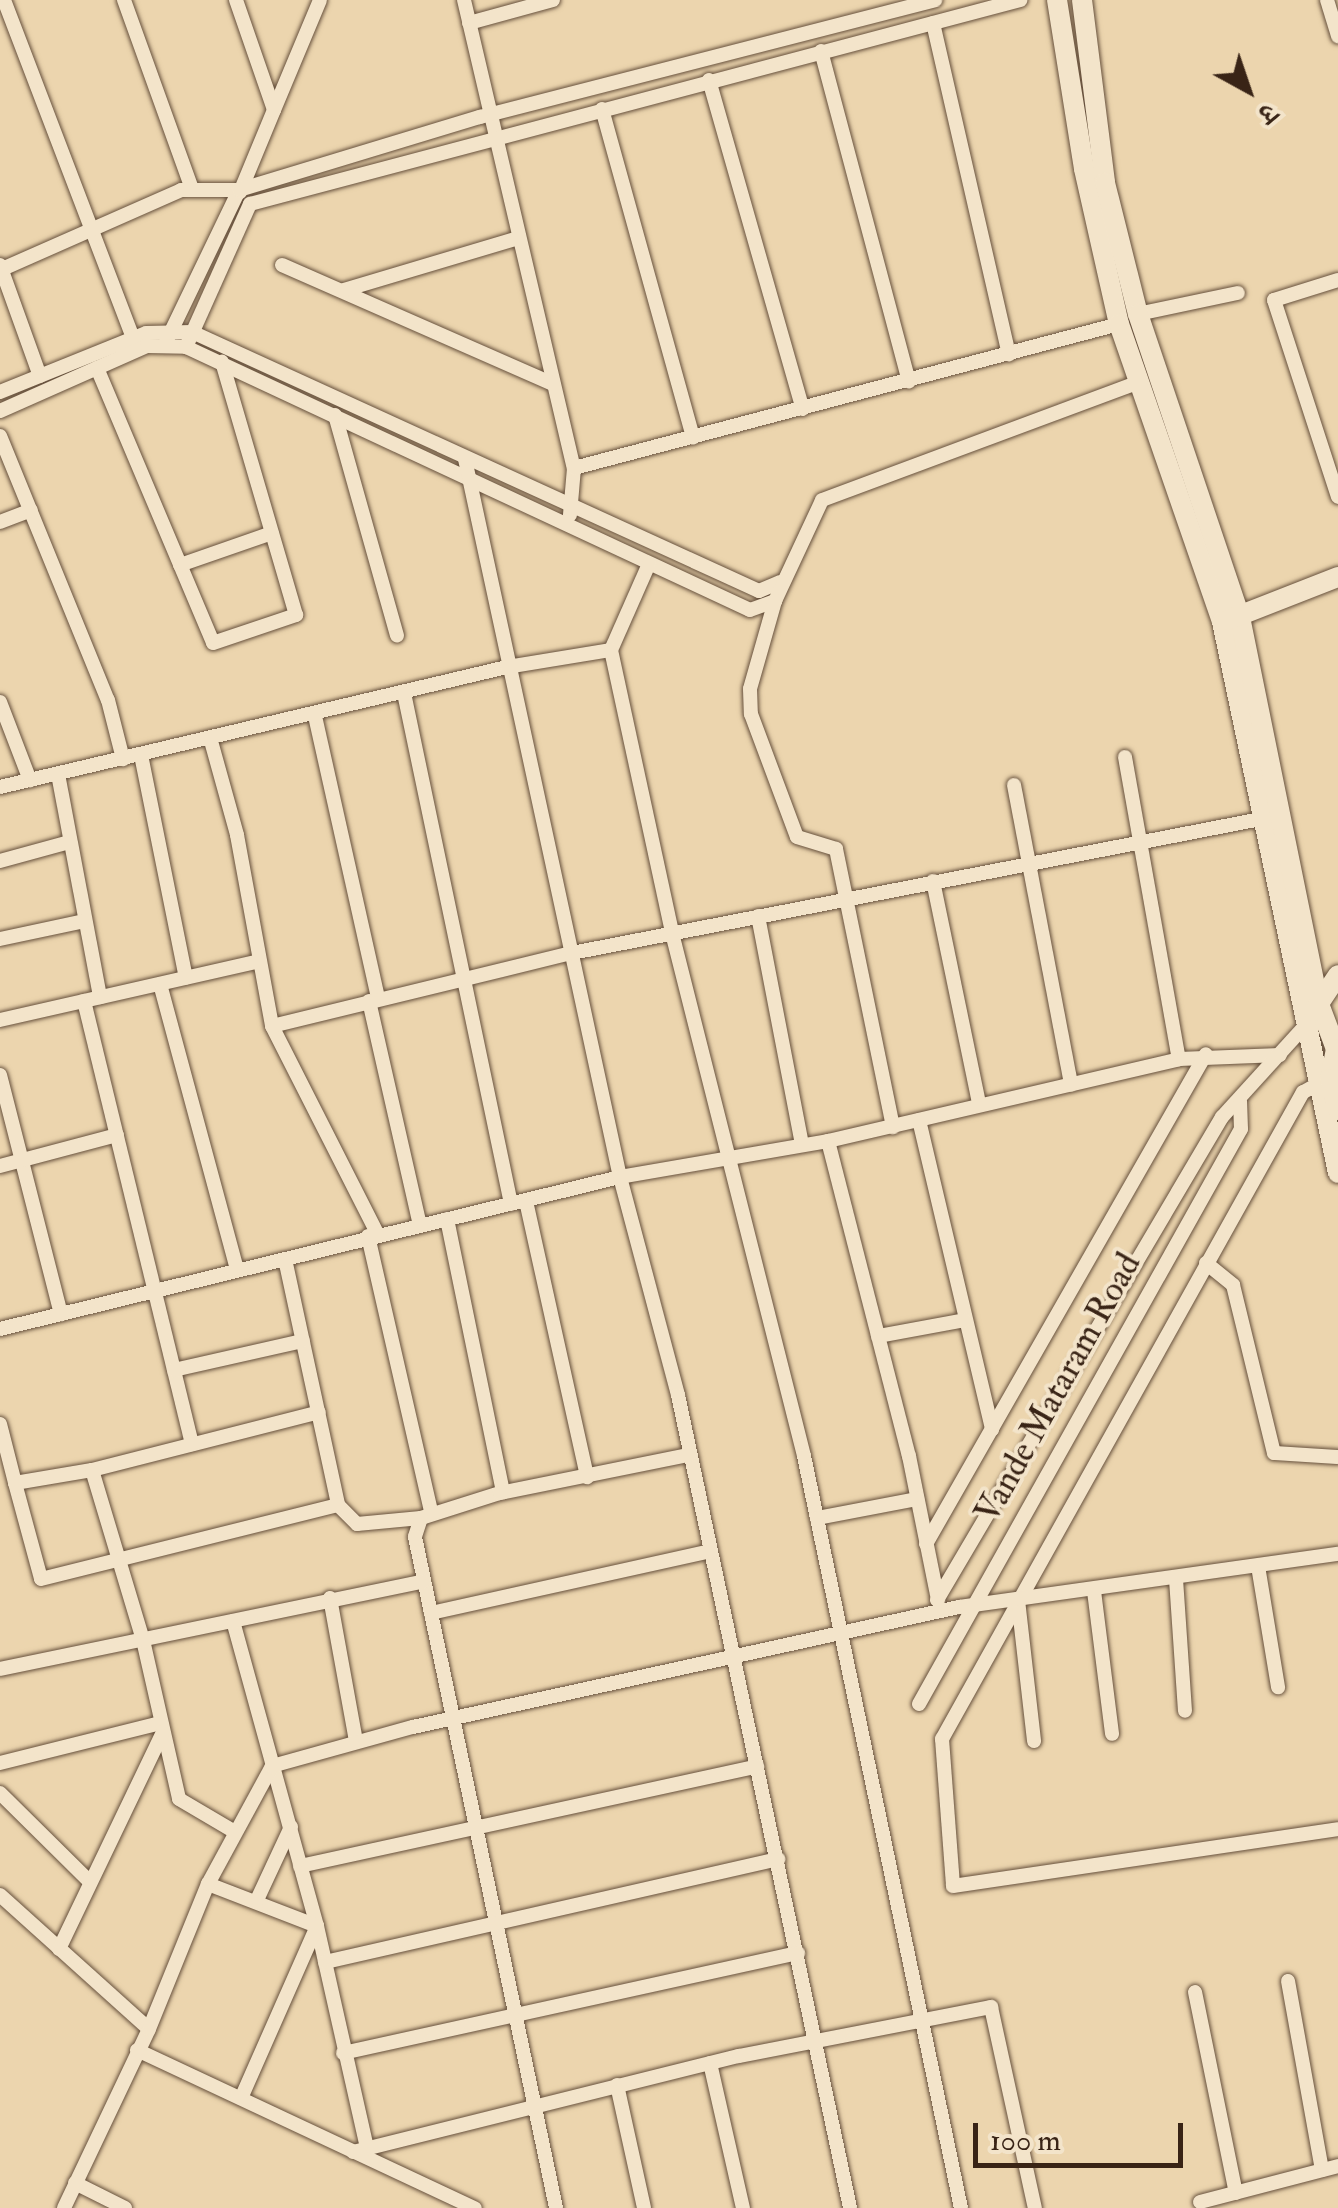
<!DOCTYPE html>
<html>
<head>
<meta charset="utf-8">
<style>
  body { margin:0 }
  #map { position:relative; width:1338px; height:2208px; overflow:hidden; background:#ecd5ae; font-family:"IM FELL Double Pica","Noto Serif Devanagari",serif }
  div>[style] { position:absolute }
  .roads { filter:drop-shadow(0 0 2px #66503c) drop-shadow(0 0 2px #66503c) }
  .street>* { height:14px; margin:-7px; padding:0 7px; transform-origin:7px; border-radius:7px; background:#f3e4ca }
  .secondary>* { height:20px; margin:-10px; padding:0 10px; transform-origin:10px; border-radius:10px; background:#f3e4ca }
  span { translate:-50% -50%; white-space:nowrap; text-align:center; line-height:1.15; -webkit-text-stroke:8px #f3e4ca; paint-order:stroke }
  .street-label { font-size:35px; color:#392416 }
  .north { position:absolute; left:1198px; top:40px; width:100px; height:100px; -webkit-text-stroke:8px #f3e4ca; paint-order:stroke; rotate:140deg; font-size:28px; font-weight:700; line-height:40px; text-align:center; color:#392416 }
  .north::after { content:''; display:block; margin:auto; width:35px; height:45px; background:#392416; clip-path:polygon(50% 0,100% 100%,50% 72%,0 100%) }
  .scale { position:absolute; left:973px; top:2123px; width:210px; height:45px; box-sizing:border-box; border:5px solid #392416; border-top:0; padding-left:12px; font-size:30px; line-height:35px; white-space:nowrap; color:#392416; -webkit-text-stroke:8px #f3e4ca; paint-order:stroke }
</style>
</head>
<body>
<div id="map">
  <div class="roads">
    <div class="street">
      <div style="left:4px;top:0;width:362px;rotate:69.1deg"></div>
      <div style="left:124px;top:0;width:201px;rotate:70.2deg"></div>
      <div style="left:236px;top:0;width:116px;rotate:70.9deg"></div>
      <div style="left:274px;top:110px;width:89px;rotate:112.5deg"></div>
      <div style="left:464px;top:0;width:481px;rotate:76.8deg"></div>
      <div style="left:574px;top:468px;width:47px;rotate:94.9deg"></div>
      <div style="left:1327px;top:0;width:38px;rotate:73deg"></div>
      <div style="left:469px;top:23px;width:87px;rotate:-15.3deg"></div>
      <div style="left:933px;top:23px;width:340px;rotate:77.1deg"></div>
      <div style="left:821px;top:51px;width:342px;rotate:75.1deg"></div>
      <div style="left:709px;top:80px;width:342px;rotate:74.1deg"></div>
      <div style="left:602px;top:109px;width:341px;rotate:74.5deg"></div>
      <div style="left:274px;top:110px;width:119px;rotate:-67.3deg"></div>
      <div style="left:0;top:265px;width:118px;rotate:70.2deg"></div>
      <div style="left:282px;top:265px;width:296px;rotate:23.7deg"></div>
      <div style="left:0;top:270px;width:198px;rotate:-23.8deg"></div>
      <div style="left:181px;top:190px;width:58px"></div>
      <div style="left:1338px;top:280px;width:67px;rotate:162.6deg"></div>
      <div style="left:1274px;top:300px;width:207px;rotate:72deg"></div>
      <div style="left:344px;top:290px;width:182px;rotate:-16.6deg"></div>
      <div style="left:1138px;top:314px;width:102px;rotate:-11.9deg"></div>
      <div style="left:165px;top:344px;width:171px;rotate:-64.3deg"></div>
      <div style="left:239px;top:190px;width:252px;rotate:-16.9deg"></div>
      <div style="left:480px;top:117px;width:470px;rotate:-14.4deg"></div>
      <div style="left:186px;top:347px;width:157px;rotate:-65.9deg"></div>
      <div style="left:250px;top:204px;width:797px;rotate:-14.84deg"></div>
      <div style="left:97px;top:368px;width:298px;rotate:67.1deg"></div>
      <div style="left:213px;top:643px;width:88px;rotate:-18.6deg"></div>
      <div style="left:296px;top:615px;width:264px;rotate:-106.3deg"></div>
      <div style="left:0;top:392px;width:157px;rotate:-22deg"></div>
      <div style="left:146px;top:333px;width:46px;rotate:-1.2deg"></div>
      <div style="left:192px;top:332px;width:623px;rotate:24.55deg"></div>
      <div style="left:759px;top:591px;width:23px;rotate:-23deg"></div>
      <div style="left:0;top:411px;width:161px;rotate:-23.9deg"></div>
      <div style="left:147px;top:346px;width:39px;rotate:1deg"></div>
      <div style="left:186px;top:347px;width:622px;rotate:25deg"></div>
      <div style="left:750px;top:610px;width:27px;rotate:-20deg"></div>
      <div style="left:775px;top:601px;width:111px;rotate:-65deg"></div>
      <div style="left:822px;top:500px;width:339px;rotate:-20.4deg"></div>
      <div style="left:335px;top:415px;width:229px;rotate:74.3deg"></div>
      <div style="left:0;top:436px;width:285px;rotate:67.8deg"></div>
      <div style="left:108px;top:700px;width:61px;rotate:75.7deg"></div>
      <div style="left:465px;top:459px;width:735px;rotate:77.82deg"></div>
      <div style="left:620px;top:1177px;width:226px;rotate:75.1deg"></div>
      <div style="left:678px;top:1395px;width:831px;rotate:78.05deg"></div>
      <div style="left:574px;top:468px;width:564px;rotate:-14.8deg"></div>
      <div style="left:0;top:522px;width:33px;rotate:-21deg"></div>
      <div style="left:180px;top:565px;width:97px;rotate:-19.2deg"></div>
      <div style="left:775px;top:601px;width:91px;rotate:105.9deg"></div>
      <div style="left:750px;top:689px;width:25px;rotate:88deg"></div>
      <div style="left:751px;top:714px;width:131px;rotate:69.5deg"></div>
      <div style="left:797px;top:837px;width:41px;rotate:17.1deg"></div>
      <div style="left:836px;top:849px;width:284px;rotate:78.4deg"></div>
      <div style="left:611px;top:650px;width:94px;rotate:-66.2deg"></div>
      <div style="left:404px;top:693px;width:522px;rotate:78.17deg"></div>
      <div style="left:0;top:702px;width:84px;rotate:69deg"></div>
      <div style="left:315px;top:716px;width:290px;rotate:77.4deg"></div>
      <div style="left:211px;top:741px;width:98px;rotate:74.5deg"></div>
      <div style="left:237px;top:835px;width:194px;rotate:79.6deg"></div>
      <div style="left:272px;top:1026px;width:234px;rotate:63.1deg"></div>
      <div style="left:141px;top:755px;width:227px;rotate:78.6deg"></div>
      <div style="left:1125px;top:757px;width:307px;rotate:79.9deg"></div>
      <div style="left:58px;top:774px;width:227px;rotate:79.3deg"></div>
      <div style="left:1014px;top:785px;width:305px;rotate:79.2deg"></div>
      <div style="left:0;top:787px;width:521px;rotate:-13.32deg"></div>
      <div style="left:507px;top:667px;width:105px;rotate:-9.3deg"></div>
      <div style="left:611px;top:650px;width:289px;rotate:77.8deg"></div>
      <div style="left:672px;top:933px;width:539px;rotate:75.83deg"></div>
      <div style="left:804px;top:1456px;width:768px;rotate:78.21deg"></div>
      <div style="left:0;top:861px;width:72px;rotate:-15.4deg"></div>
      <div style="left:933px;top:881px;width:227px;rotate:78.3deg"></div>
      <div style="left:758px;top:916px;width:233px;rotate:79.1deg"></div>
      <div style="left:0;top:939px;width:87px;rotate:-12deg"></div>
      <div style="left:160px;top:984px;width:295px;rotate:74.9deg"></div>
      <div style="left:84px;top:1001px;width:456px;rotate:76.3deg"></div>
      <div style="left:369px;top:1001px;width:230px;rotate:77.2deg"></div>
      <div style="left:0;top:1020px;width:266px;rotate:-12.8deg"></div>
      <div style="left:272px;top:1026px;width:309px;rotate:-13.7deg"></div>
      <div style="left:572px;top:953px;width:702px;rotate:-11.01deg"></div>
      <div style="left:0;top:1075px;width:247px;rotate:75.7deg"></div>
      <div style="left:1325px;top:1080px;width:25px;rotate:151deg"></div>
      <div style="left:1303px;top:1092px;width:741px;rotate:119.16deg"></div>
      <div style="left:942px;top:1739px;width:147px;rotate:85.7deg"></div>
      <div style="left:953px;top:1886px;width:389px;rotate:-8.4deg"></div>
      <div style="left:919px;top:1120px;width:318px;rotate:76.7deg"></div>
      <div style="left:828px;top:1141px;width:325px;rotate:75.6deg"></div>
      <div style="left:909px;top:1456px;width:147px;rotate:78.6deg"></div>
      <div style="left:0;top:1166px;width:121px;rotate:-14.8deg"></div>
      <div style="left:526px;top:1201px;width:283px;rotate:77.5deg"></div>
      <div style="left:447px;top:1219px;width:279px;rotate:78.4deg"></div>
      <div style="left:368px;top:1236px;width:283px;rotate:77.1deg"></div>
      <div style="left:285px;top:1259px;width:252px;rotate:77.8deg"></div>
      <div style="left:338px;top:1505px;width:27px;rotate:45deg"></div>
      <div style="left:357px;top:1524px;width:64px;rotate:-5.4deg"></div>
      <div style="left:421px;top:1518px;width:83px;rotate:-17.6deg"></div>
      <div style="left:500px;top:1493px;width:193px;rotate:-11.4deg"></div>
      <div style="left:1206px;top:1263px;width:35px;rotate:39deg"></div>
      <div style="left:1233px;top:1285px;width:173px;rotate:76.3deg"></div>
      <div style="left:1274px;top:1453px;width:64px;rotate:3.6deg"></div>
      <div style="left:0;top:1329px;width:638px;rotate:-13.78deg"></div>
      <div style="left:620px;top:1177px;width:211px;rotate:-9.8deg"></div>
      <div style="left:828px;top:1141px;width:360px;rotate:-13.1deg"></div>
      <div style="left:1179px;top:1059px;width:101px;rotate:-2.3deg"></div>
      <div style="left:878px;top:1336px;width:88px;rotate:-10.4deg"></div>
      <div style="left:174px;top:1370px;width:132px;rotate:-12.7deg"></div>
      <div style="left:0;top:1424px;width:61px;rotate:75.7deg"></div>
      <div style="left:15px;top:1483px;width:78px;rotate:-9.6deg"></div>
      <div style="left:92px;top:1470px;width:234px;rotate:-14.3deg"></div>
      <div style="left:92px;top:1470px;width:177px;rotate:73.3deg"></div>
      <div style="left:143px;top:1640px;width:163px;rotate:77.2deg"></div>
      <div style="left:179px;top:1799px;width:65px;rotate:30.5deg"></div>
      <div style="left:15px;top:1483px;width:99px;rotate:74.8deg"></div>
      <div style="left:41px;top:1579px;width:306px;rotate:-14deg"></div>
      <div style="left:421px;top:1518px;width:20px;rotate:108deg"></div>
      <div style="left:415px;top:1537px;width:686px;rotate:78.13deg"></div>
      <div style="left:817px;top:1518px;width:102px;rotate:-10.8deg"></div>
      <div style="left:926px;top:1544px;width:564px;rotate:-60.26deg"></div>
      <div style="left:1258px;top:1566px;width:123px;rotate:80.6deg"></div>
      <div style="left:1176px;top:1579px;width:132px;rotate:86.1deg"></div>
      <div style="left:1094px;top:1591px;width:144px;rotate:82.8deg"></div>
      <div style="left:330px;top:1598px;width:145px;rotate:79.7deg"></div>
      <div style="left:937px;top:1600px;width:561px;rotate:-59.46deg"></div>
      <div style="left:1222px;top:1117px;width:122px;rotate:-47.7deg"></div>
      <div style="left:1018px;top:1600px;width:142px;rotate:83.5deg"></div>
      <div style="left:431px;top:1613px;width:286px;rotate:-12.5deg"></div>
      <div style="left:233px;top:1621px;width:316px;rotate:74.6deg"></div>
      <div style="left:317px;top:1926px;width:228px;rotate:77.3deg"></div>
      <div style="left:0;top:1669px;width:433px;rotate:-11.7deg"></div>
      <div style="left:919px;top:1704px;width:659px;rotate:-60.75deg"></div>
      <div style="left:1241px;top:1129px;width:28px;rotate:-92deg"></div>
      <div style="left:0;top:1763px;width:166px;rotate:-14deg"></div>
      <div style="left:0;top:1793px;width:127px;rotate:44.7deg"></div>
      <div style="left:300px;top:1866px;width:468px;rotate:-12.3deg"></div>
      <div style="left:208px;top:1884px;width:117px;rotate:21.1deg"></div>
      <div style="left:317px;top:1926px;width:188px;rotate:113.8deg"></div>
      <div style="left:0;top:1895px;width:200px;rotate:42deg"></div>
      <div style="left:256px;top:1902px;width:83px;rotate:-65deg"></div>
      <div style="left:59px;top:1949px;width:241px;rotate:-64.4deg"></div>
      <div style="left:325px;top:1962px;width:465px;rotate:-12.8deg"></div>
      <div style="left:1288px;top:1981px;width:192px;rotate:79.8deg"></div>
      <div style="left:1195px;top:1992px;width:205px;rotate:78.5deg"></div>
      <div style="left:137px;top:2050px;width:373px;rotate:25.1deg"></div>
      <div style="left:343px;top:2053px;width:466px;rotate:-12.4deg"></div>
      <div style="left:710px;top:2063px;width:149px;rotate:77.2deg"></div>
      <div style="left:617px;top:2085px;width:126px;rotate:77.6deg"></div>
      <div style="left:353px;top:2152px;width:398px;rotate:-14deg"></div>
      <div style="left:739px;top:2056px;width:257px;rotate:-11deg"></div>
      <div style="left:991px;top:2007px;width:206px;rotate:77.7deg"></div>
      <div style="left:75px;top:2183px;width:56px;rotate:26.6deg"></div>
      <div style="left:1200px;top:2202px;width:143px;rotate:-14.6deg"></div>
      <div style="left:64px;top:2208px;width:198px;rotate:-64.6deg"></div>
      <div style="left:149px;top:2029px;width:157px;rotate:-67.9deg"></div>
      <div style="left:208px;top:1884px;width:134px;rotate:-61.5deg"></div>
      <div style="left:272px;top:1766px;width:146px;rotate:-15.5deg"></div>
      <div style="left:413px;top:1727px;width:559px;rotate:-12.4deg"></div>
      <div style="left:959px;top:1607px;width:383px;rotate:-8deg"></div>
    </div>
    <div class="secondary">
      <div style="left:1057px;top:0;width:171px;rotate:80.9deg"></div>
      <div style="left:1084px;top:169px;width:159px;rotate:77.3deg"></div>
      <div style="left:1119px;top:324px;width:315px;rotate:70.9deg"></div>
      <div style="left:1222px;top:622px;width:563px;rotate:78.11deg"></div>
      <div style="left:1082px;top:0;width:184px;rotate:82.8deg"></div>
      <div style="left:1105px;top:183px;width:135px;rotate:75.9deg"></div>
      <div style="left:1138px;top:314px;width:320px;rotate:71.4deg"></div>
      <div style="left:1240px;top:617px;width:395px;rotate:78.5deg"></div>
      <div style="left:1319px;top:1004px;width:48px;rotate:69.3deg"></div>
      <div style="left:1336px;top:1049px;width:31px;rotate:101deg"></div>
      <div style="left:1330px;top:1079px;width:32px;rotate:76deg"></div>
      <div style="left:1228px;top:620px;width:118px;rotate:-21.4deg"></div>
      <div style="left:1314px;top:1011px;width:43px;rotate:-56.3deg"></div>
    </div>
  </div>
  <div class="street-label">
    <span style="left:1058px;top:1388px;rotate:-61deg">Vande Mataram Road</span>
  </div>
  <div class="north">उ</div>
  <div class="scale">100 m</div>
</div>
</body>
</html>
